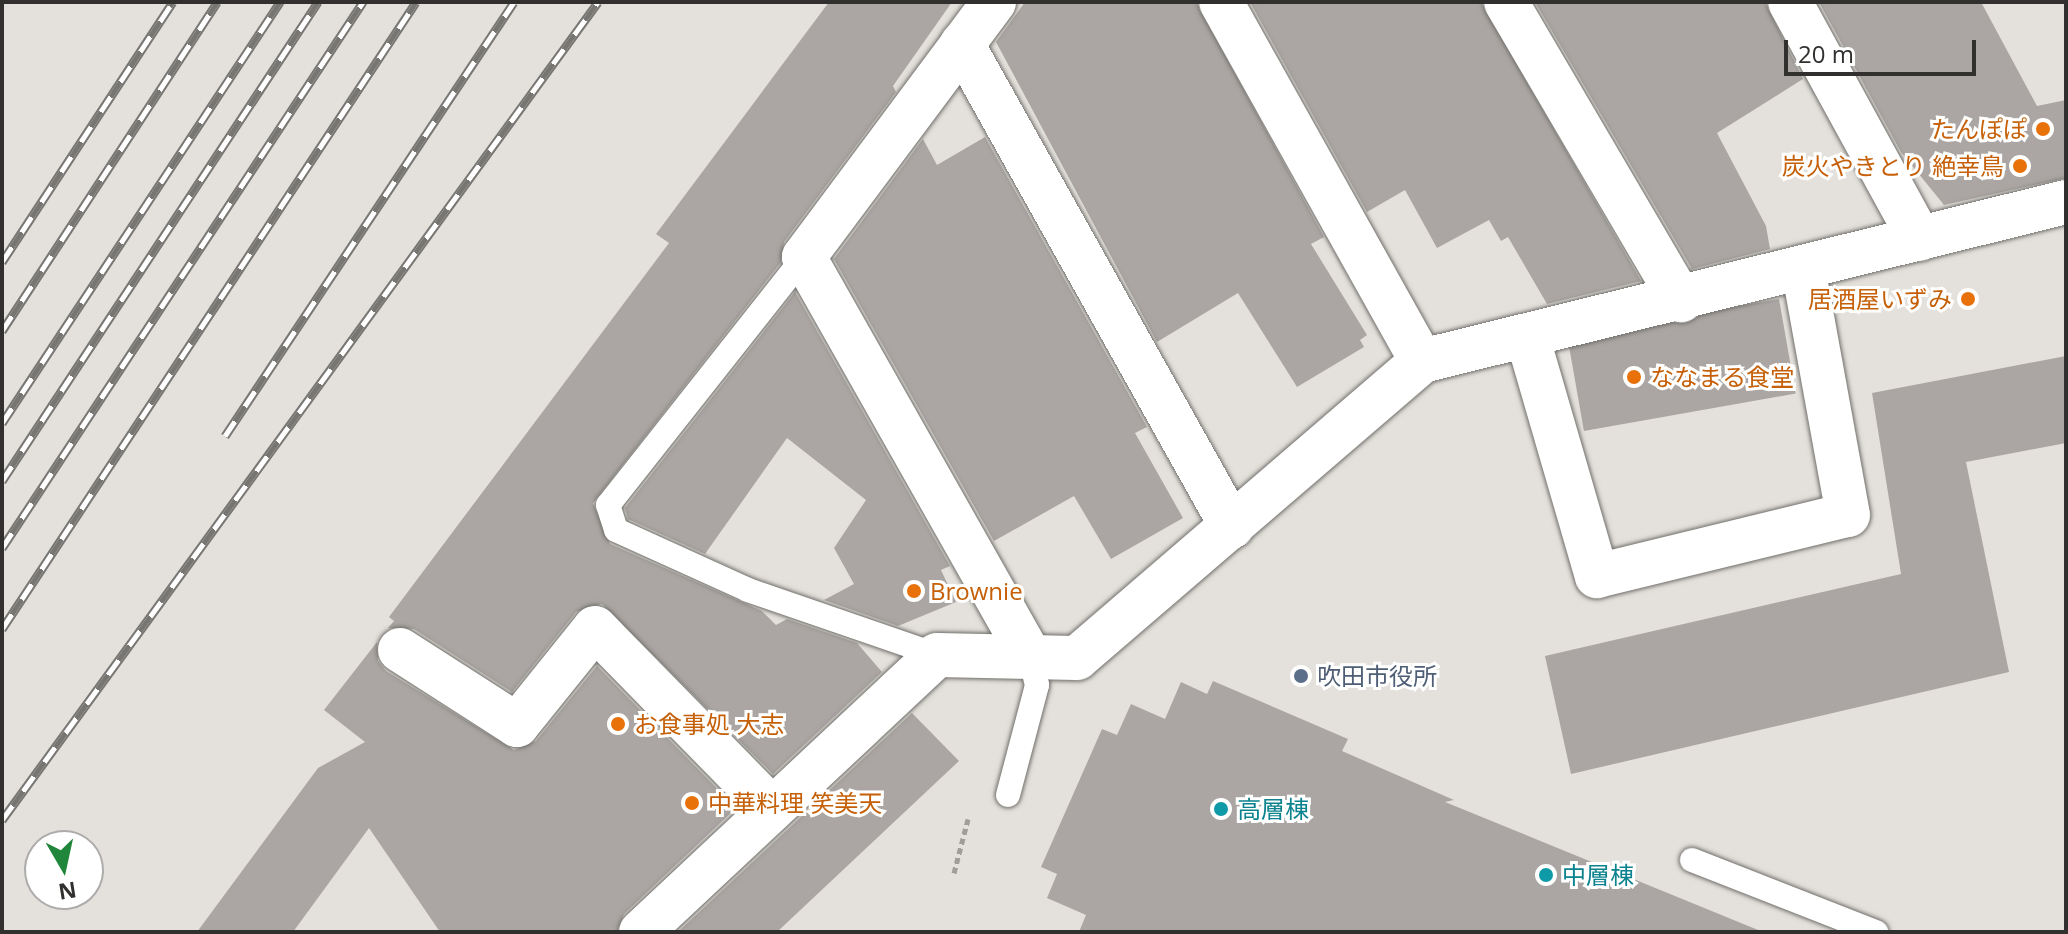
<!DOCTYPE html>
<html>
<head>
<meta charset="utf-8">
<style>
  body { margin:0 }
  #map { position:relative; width:2068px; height:934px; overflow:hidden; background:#e4e1dc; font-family:"Open Sans","Noto Sans JP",sans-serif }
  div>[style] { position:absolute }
  .building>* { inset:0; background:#aba6a3; transform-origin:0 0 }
  .path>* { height:5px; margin-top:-2.5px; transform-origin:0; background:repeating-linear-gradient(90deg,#a09e9a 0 6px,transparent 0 10px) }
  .roads { filter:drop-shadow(0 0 2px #716f6b) drop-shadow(0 0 2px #716f6b) }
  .service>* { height:24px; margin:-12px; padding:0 12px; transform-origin:12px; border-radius:12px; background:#fff }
  .minor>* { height:44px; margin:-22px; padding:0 22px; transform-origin:22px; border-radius:22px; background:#fff }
  .rail>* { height:9px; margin-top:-4.5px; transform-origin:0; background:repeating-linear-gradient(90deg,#fff 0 18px,#787673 0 36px); box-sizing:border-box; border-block:2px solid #787673 }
  .dots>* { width:22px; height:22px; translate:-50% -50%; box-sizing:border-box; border:4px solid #fff; border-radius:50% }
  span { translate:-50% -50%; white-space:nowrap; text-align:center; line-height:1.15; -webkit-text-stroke:6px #fff; paint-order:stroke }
  .food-label { font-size:24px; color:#c56008 }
  .right { translate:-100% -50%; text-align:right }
  .left { translate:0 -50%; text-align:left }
  .service-label { font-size:24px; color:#4e5e75 }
  .culture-label { font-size:24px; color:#0d838f }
  .frame { position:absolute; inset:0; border:4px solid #31302e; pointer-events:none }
  .north { position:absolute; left:24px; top:830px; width:80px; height:80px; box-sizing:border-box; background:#fff; border:2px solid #adacab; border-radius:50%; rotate:171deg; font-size:22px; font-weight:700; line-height:32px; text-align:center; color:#31302e }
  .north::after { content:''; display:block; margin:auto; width:28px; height:36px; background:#20863b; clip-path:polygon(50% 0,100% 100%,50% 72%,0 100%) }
  .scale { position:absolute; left:1784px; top:40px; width:192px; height:36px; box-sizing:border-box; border:4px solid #31302e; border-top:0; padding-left:10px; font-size:24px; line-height:28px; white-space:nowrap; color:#31302e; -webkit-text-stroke:6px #fff; paint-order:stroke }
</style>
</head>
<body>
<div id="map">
  <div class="building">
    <div style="clip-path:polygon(829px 2px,952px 2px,893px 86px,896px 92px,784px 242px,781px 262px,593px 503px,610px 544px,762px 611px,776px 625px,787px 619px,857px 643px,882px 672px,773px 774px,602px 604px,576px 612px,512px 692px,414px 629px,388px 628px,394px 621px,389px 617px,669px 243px,656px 234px)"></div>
    <div style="clip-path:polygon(1025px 2px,1196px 2px,1324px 237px,1311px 244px,1367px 335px,1360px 340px,1364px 347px,1297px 387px,1238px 293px,1157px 342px,996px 42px)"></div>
    <div style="clip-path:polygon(1250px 2px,1481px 2px,1641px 281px,1547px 304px,1508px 237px,1501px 241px,1489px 220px,1437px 248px,1405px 190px,1367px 212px)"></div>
    <div style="clip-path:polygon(1535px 2px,1765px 2px,1803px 79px,1717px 133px,1766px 226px,1770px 249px,1692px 269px)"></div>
    <div style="clip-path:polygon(1819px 2px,1981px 2px,2037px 106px,2066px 100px,2066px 178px,1944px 205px,1901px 152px)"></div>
    <div style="clip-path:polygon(985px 137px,1147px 427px,1135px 433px,1183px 518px,1111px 559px,1074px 496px,994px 541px,834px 259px,923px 139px,937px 165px)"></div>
    <div style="clip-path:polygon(795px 292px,950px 566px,941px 570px,956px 602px,898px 626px,824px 600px,854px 584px,834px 548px,866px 500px,787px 438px,705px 554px,628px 519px,625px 508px)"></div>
    <div style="left:1779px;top:299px;width:96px;height:215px;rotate:80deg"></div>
    <div style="clip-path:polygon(2066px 356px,2066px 443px,1966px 462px,2009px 672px,1571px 774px,1545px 656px,1901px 574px,1872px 393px)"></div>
    <div style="clip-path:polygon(377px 642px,378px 661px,386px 671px,514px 750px,536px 741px,597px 666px,736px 808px,624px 914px,617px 932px,440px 932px,369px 828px,293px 932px,197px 932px,318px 768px,365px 742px,324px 710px)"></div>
    <div style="clip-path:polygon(1213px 681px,1348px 739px,1342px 751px,1454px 800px,1445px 802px,1763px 932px,1079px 932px,1086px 915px,1047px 898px,1057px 874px,1041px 867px,1102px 729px,1117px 735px,1131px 704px,1165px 719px,1181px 682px,1207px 694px)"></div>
    <div style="clip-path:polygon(912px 713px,959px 761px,777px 932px,678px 932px)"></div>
  </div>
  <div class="path">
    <div style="left:954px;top:873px;width:56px;rotate:-75.5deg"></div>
  </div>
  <div class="roads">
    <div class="service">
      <div style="left:804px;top:257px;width:316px;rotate:128.3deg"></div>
      <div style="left:608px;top:505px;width:26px;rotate:72deg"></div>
      <div style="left:616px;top:530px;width:145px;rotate:24.4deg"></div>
      <div style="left:748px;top:590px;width:200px;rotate:19deg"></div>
      <div style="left:1008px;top:795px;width:114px;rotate:-75.2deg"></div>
      <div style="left:1037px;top:685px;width:30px;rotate:-104deg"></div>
      <div style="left:1692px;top:860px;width:198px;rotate:21.4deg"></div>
    </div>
    <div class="minor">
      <div style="left:994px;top:2px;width:318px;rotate:126.7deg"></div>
      <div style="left:804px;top:257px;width:459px;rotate:60.5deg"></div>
      <div style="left:1221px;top:2px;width:411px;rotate:60.8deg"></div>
      <div style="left:1506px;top:2px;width:346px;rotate:59.6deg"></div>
      <div style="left:1790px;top:2px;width:270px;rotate:61.3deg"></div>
      <div style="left:962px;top:44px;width:553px;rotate:60.79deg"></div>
      <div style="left:1528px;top:339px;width:247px;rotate:73.8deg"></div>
      <div style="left:1597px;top:576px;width:258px;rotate:-13.7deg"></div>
      <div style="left:1848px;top:515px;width:251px;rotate:-100.3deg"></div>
      <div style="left:400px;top:650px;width:139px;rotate:32.7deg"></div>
      <div style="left:517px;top:725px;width:124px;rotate:-51.2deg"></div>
      <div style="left:595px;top:628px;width:250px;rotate:45.6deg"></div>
      <div style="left:641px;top:932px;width:405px;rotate:-43.1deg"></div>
      <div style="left:937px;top:655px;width:140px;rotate:1.2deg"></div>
      <div style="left:1077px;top:658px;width:455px;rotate:-40.7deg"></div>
      <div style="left:1422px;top:361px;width:663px;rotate:-13.87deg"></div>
    </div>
  </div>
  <div class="rail">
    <div style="left:2px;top:262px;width:311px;rotate:-56.7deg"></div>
    <div style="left:2px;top:331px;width:393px;rotate:-56.8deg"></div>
    <div style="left:2px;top:423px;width:505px;rotate:-56.56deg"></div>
    <div style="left:225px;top:436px;width:521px;rotate:-56.34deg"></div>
    <div style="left:2px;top:481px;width:574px;rotate:-56.59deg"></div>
    <div style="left:2px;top:548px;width:655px;rotate:-56.53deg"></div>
    <div style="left:2px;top:629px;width:751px;rotate:-56.56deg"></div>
    <div style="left:2px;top:820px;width:1012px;rotate:-53.92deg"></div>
  </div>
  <div class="dots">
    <div style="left:2043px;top:129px;background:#e8710a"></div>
    <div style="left:2020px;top:166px;background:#e8710a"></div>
    <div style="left:1968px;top:299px;background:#e8710a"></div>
    <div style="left:1634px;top:377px;background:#e8710a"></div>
    <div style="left:914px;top:591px;background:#e8710a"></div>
    <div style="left:1301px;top:676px;background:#5c6f8a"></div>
    <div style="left:618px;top:724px;background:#e8710a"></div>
    <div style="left:692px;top:803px;background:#e8710a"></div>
    <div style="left:1221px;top:809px;background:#0f9aa8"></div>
    <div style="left:1546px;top:875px;background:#0f9aa8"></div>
  </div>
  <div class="food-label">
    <span class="right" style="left:2027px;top:129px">たんぽぽ</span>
    <span class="right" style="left:2004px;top:166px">炭火やきとり 絶幸鳥</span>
    <span class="right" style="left:1952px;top:299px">居酒屋いずみ</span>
    <span class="left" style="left:1650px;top:377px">ななまる食堂</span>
    <span class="left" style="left:930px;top:591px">Brownie</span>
    <span class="left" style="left:634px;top:724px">お食事処 大志</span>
    <span class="left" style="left:708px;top:803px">中華料理 笑美天</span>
  </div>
  <div class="service-label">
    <span class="left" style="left:1317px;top:676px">吹田市役所</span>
  </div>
  <div class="culture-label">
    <span class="left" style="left:1237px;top:809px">高層棟</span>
    <span class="left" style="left:1562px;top:875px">中層棟</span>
  </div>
  <div class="frame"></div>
  <div class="north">N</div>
  <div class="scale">20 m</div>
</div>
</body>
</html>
